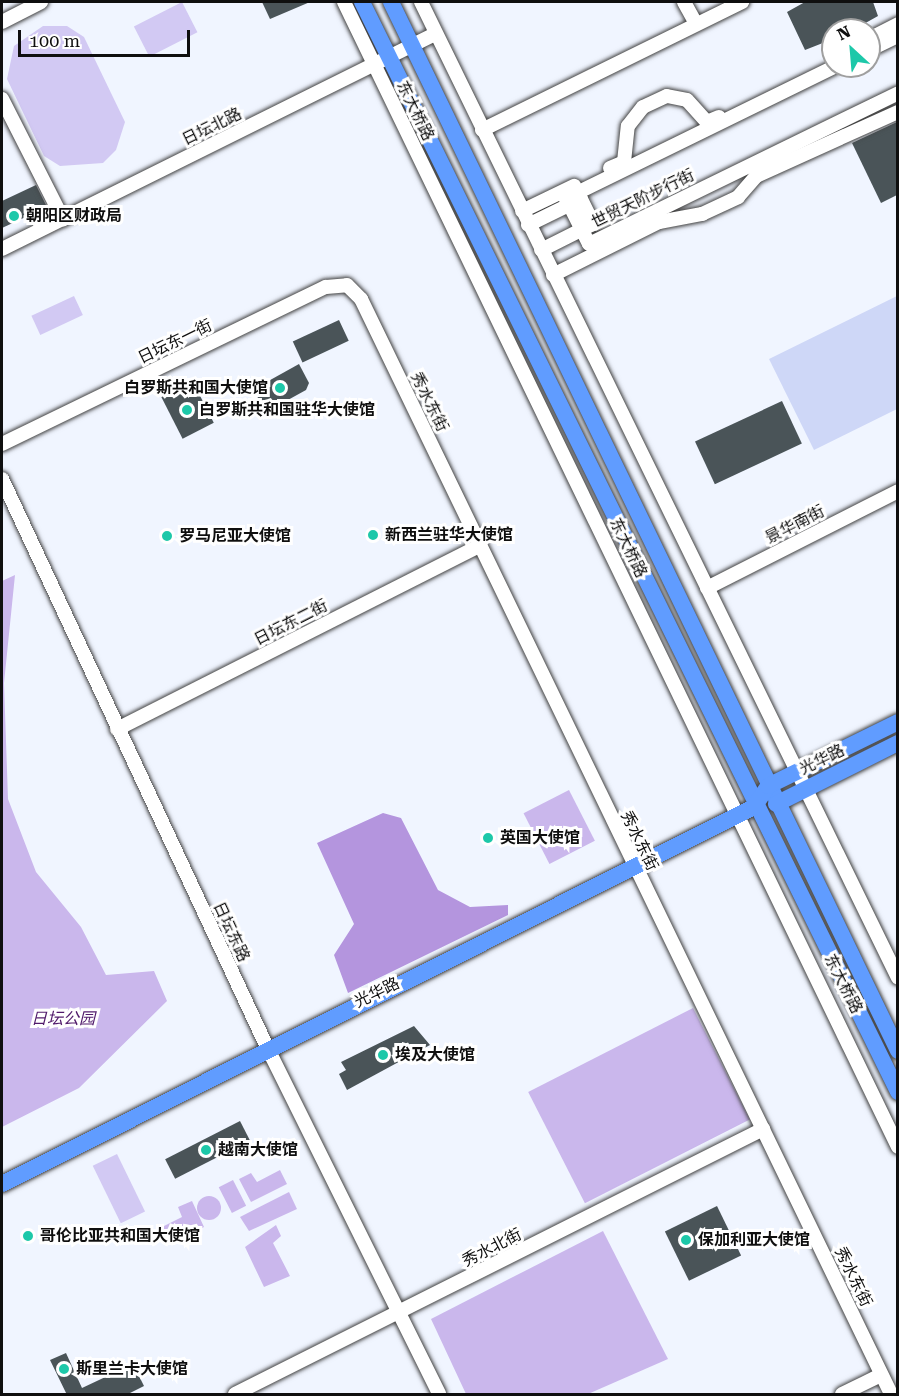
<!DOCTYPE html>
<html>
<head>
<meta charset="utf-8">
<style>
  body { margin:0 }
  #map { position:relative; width:899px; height:1396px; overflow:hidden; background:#f0f5ff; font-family:"Roboto Serif","Noto Sans SC",serif }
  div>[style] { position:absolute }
  .farmland>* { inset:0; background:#ced7f7 }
  .green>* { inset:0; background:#cab7ec; transform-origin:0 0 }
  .round { border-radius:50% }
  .forest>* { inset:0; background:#b495de }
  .pitch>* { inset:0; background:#d2c9f3; transform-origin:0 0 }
  .building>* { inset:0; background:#4a5458; transform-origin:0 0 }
  .roads { filter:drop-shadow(0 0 2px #424242) drop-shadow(0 0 2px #424242) }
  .minor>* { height:14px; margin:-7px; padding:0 7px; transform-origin:7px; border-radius:7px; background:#fff }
  .major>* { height:16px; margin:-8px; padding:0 8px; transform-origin:8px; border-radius:8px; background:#609cff }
  .dots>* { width:16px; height:16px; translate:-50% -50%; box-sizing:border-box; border:3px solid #fff; border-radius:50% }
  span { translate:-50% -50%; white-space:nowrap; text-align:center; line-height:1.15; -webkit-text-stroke:6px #fff; paint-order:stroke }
  .street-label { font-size:16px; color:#0f0f0f }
  .poi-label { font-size:16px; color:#0f0f0f; font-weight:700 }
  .left { translate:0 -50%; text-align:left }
  .right { translate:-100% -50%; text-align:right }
  .park-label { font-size:16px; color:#501a6b; font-style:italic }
  .frame { position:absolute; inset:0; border:3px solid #0f0f0f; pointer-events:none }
  .north { position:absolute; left:821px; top:18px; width:60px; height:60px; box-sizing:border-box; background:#fff; border:2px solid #9f9f9f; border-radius:50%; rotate:334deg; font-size:16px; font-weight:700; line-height:24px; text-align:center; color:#0f0f0f }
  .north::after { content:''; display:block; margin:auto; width:21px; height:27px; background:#1dc8a9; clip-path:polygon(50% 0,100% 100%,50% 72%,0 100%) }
  .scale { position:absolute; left:18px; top:30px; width:172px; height:27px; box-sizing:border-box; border:3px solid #0f0f0f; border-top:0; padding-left:8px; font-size:18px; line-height:21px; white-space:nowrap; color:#0f0f0f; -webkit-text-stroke:4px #fff; paint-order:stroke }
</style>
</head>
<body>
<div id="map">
  <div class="farmland">
    <div style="clip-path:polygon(897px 296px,897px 409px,814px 450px,769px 359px)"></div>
  </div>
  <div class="green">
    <div style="clip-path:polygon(15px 575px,4px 683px,8px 799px,36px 872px,81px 927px,106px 975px,154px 971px,167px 1001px,79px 1088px,2px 1127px,2px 581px)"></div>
    <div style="left:569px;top:790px;width:57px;height:51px;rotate:63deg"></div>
    <div style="left:693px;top:1008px;width:125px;height:185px;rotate:63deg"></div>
    <div style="clip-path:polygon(280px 1170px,287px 1184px,251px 1202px,239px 1179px,251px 1173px,257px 1182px)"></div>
    <div style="left:233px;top:1180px;width:29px;height:16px;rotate:63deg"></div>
    <div style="clip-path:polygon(289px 1192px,297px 1209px,249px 1231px,240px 1217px)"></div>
    <div class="round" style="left:197px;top:1196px;width:24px;height:24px"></div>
    <div style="clip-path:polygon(192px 1201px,204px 1227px,169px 1244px,162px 1227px,182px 1217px,178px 1207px)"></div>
    <div style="clip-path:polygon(276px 1225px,281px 1236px,273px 1243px,290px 1276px,264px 1287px,245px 1247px)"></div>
    <div style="clip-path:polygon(603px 1231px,668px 1359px,588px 1394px,466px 1394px,431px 1319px)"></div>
  </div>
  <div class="forest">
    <div style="clip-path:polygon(383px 813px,401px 818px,438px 890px,470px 907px,508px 905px,508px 915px,348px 993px,334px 955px,354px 924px,317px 843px)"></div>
  </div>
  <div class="pitch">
    <div style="left:182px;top:2px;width:34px;height:54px;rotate:63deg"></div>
    <div style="clip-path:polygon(43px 26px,67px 26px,84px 37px,125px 122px,116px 150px,103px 163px,60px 166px,44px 156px,7px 79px,14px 46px)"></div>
    <div style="left:74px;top:296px;width:21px;height:47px;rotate:65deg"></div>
    <div style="left:117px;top:1154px;width:64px;height:27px;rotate:64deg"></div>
  </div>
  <div class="building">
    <div style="clip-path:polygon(262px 2px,310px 2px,270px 19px)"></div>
    <div style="clip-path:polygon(805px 2px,873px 2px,878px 16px,853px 30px,833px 30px,833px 39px,805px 50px,787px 12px)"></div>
    <div style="clip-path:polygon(897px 122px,897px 195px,881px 203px,852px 143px)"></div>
    <div style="clip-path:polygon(36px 185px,47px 207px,2px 228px,2px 201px)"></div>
    <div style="left:339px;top:320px;width:23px;height:51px;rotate:65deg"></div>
    <div style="clip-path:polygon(299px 364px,309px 383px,306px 390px,268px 411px,252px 390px)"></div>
    <div style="left:192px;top:380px;width:48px;height:35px;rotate:63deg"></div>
    <div style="left:782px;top:401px;width:47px;height:96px;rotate:65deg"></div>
    <div style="clip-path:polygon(414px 1026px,430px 1045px,347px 1090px,339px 1074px,346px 1070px,341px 1062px)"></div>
    <div style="left:240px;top:1121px;width:22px;height:84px;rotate:63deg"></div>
    <div style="left:717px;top:1206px;width:55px;height:58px;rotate:64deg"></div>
    <div style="clip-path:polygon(66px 1353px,82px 1388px,133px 1364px,144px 1386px,126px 1395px,67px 1395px,50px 1360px)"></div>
  </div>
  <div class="roads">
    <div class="minor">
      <div style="left:344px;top:2px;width:1272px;rotate:64.18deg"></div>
      <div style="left:421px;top:2px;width:1086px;rotate:63.95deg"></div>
      <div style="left:684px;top:2px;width:25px;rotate:61deg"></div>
      <div style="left:2px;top:22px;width:44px;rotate:-27.1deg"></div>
      <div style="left:869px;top:39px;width:33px;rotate:-27deg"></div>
      <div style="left:869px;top:50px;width:32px;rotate:-26deg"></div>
      <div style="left:836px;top:66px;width:301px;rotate:153.9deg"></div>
      <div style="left:566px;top:198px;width:51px;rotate:63.4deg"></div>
      <div style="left:589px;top:244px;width:344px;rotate:-26deg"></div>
      <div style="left:2px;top:99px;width:135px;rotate:63.1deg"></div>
      <div style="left:482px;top:130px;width:290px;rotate:-26.2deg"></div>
      <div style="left:610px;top:168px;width:15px;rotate:-23deg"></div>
      <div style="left:624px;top:162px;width:36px;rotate:-84deg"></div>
      <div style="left:628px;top:126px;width:24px;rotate:-52deg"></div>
      <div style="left:643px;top:107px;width:26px;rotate:-25deg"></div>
      <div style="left:667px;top:96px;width:20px;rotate:11deg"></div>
      <div style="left:687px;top:100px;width:30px;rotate:48deg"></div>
      <div style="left:707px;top:122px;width:13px;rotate:-23deg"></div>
      <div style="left:522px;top:211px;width:58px;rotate:-25.7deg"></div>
      <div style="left:528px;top:225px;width:59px;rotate:-26.1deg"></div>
      <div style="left:581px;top:199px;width:28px;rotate:64deg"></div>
      <div style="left:593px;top:224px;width:58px;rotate:153.4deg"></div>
      <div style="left:2px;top:249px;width:484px;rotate:-26.4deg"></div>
      <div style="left:553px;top:275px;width:119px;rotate:-26.6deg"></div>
      <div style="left:659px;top:222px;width:44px;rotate:-10.5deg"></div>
      <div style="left:702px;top:214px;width:40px;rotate:-25deg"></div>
      <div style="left:738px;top:197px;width:28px;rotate:-49deg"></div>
      <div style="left:756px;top:176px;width:156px;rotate:-24.3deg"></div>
      <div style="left:2px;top:444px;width:360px;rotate:-25.9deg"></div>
      <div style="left:326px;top:287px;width:21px;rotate:-5deg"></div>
      <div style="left:347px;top:285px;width:20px;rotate:45deg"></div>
      <div style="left:361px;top:299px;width:1217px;rotate:64.17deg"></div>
      <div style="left:2px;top:479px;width:627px;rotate:64.99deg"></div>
      <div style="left:267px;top:1047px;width:387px;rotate:63.6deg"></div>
      <div style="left:707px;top:588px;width:214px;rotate:-26.9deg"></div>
      <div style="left:117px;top:729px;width:407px;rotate:-26.8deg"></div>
      <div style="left:235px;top:1394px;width:591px;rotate:-26.65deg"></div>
      <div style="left:842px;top:1394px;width:43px;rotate:-26deg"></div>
    </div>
    <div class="major">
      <div style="left:362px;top:2px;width:1215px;rotate:63.81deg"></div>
      <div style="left:391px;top:2px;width:1165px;rotate:64.2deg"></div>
      <div style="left:776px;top:804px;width:136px;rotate:-26.6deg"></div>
      <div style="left:2px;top:1184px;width:841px;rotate:-26.63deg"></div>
      <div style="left:754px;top:807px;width:25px;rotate:-56deg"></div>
      <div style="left:768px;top:786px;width:145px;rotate:-26.2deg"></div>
    </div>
  </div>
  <div class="dots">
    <div style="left:14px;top:216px;background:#1dc8a9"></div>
    <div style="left:280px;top:388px;background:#1dc8a9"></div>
    <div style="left:187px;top:410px;background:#1dc8a9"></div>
    <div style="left:373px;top:535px;background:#1dc8a9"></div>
    <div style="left:167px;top:536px;background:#1dc8a9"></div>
    <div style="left:488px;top:838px;background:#1dc8a9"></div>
    <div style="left:383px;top:1055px;background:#1dc8a9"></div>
    <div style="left:206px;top:1150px;background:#1dc8a9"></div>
    <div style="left:28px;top:1236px;background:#1dc8a9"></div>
    <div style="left:686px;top:1240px;background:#1dc8a9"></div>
    <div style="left:64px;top:1369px;background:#1dc8a9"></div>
  </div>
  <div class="street-label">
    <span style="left:415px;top:111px;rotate:64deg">东大桥路</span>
    <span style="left:212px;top:127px;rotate:-26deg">日坛北路</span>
    <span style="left:643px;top:199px;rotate:-26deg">世贸天阶步行街</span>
    <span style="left:175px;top:342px;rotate:-26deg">日坛东一街</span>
    <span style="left:429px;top:402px;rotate:64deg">秀水东街</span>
    <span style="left:795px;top:525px;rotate:-27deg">景华南街</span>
    <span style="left:628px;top:548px;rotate:64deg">东大桥路</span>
    <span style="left:291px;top:623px;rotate:-27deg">日坛东二街</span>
    <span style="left:822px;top:760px;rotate:-26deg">光华路</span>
    <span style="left:639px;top:841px;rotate:64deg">秀水东街</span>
    <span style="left:231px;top:932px;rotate:65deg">日坛东路</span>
    <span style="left:843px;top:984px;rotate:63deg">东大桥路</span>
    <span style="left:377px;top:993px;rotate:-26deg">光华路</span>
    <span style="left:492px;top:1248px;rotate:-27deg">秀水北街</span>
    <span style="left:853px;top:1277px;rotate:64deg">秀水东街</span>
  </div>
  <div class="poi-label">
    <span class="left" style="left:26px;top:216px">朝阳区财政局</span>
    <span class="right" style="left:268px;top:388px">白罗斯共和国大使馆</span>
    <span class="left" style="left:199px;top:410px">白罗斯共和国驻华大使馆</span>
    <span class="left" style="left:385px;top:535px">新西兰驻华大使馆</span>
    <span class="left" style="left:179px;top:536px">罗马尼亚大使馆</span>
    <span class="left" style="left:500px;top:838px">英国大使馆</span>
    <span class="left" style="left:395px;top:1055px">埃及大使馆</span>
    <span class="left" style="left:218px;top:1150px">越南大使馆</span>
    <span class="left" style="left:40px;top:1236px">哥伦比亚共和国大使馆</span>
    <span class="left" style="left:698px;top:1240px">保加利亚大使馆</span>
    <span class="left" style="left:76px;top:1369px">斯里兰卡大使馆</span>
  </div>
  <div class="park-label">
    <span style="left:63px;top:1019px">日坛公园</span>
  </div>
  <div class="frame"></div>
  <div class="north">N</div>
  <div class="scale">100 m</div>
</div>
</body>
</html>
